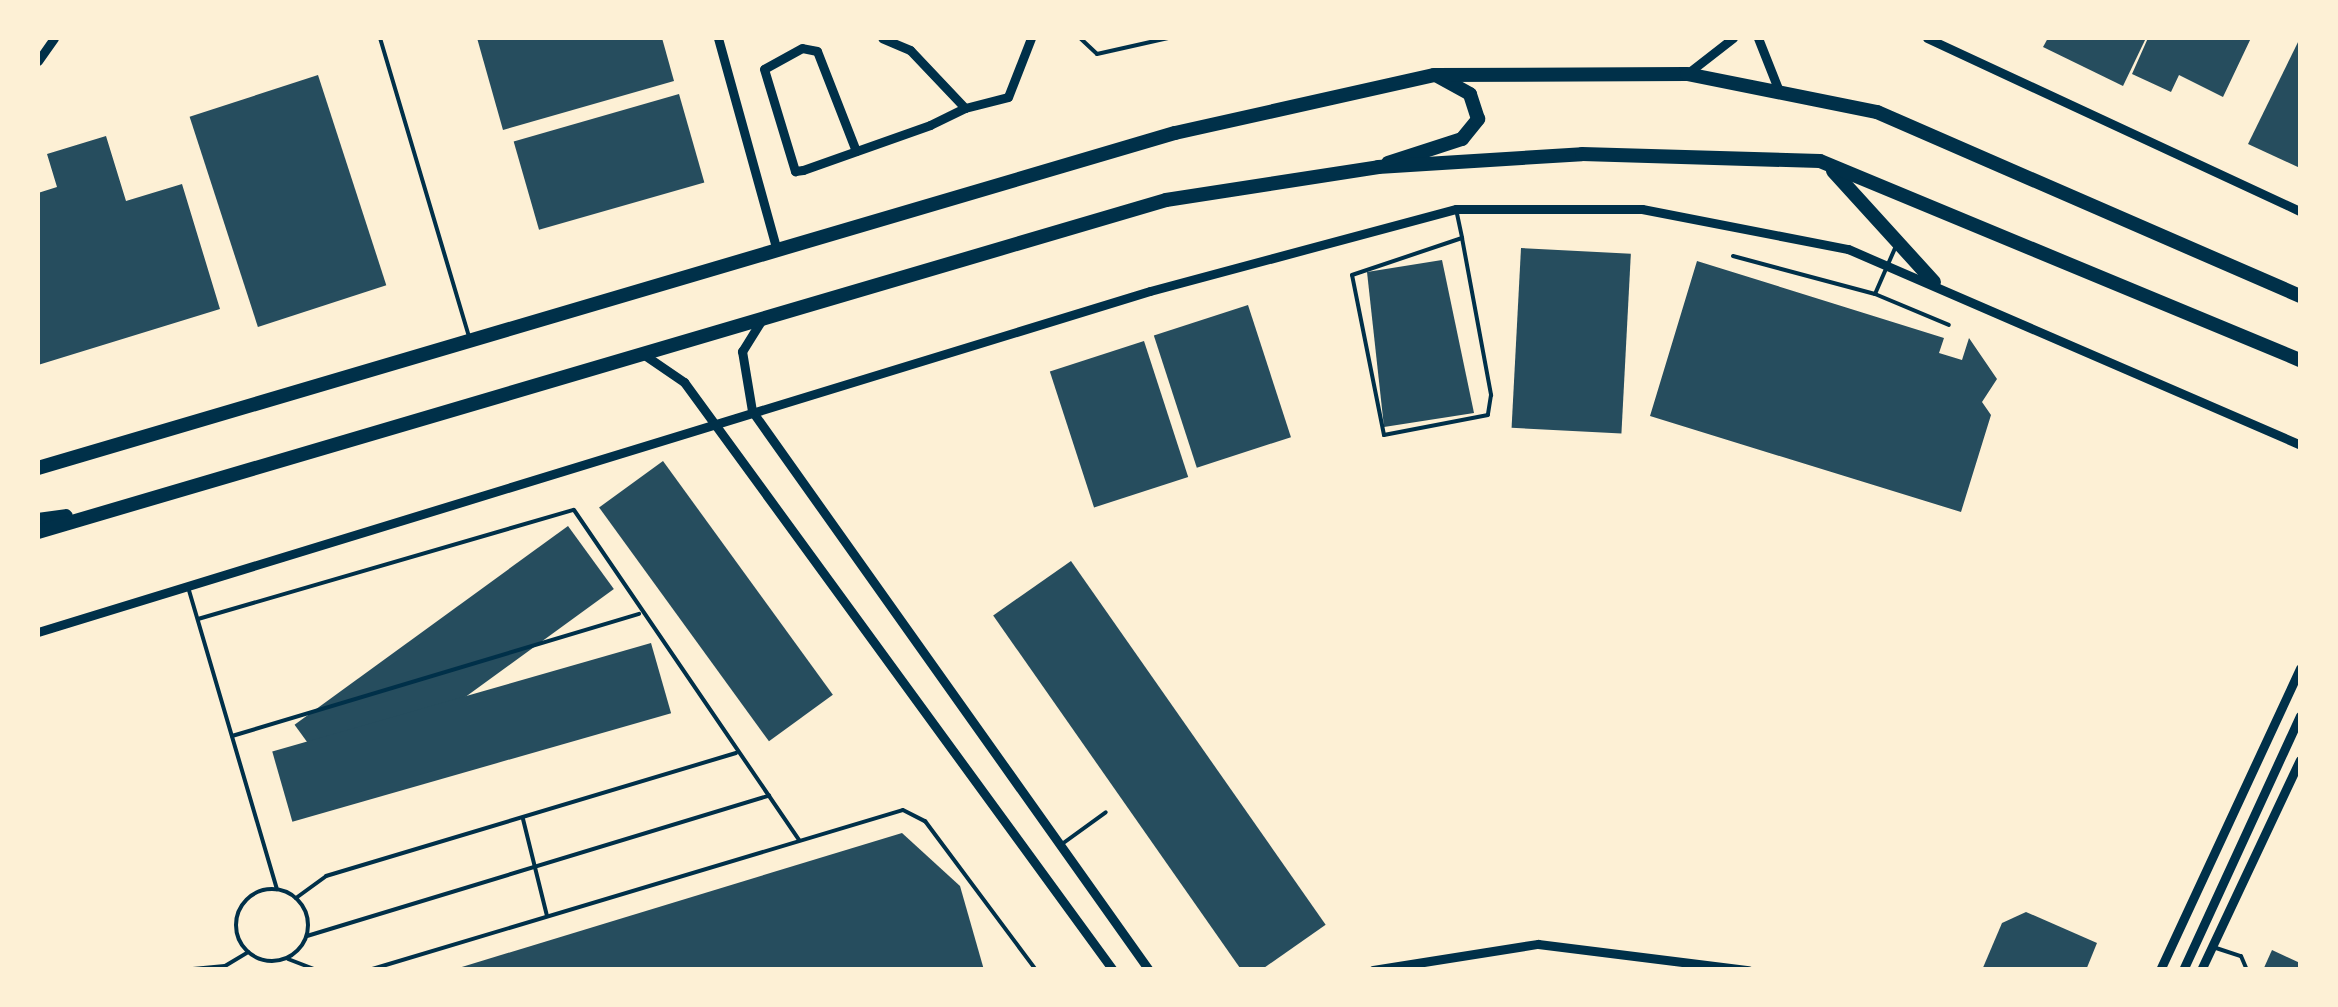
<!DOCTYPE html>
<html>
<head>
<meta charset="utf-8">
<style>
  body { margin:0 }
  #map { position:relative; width:2338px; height:1007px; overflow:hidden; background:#fdf0d5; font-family:Commissioner,sans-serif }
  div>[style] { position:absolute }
  .building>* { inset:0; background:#264d5e; transform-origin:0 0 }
  .service>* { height:4px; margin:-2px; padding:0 2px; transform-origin:2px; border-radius:2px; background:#003049 }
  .service>.ring { margin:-2px; padding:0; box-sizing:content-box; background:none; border:4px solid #003049; border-radius:50% }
  .minor>* { height:9px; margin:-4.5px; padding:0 4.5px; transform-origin:4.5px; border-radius:4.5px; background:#003049 }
  .primary>* { height:14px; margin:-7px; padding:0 7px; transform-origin:7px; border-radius:7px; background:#003049 }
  span { translate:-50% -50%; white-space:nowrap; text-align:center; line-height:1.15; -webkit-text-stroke:10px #fdf0d5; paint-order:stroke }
  .frame { position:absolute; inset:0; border:40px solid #fdf0d5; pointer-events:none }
</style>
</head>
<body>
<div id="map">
  <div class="building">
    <div style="clip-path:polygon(477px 38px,662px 38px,674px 81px,503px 130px)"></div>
    <div style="clip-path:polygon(2048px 38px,2146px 38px,2123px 86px,2043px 47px)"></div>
    <div style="clip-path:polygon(2148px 38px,2251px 38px,2223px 97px,2179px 75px,2171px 92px,2132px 74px)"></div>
    <div style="clip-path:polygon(2300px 38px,2300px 168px,2248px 144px)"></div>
    <div style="left:318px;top:75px;width:221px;height:135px;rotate:72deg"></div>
    <div style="left:679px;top:94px;width:92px;height:172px;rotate:74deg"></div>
    <div style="clip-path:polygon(106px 136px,126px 201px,182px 184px,220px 309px,38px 365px,38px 193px,57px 187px,47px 154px)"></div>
    <div style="left:1521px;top:248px;width:110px;height:180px;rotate:3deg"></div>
    <div style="clip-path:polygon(1442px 260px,1474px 413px,1384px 427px,1367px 272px)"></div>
    <div style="clip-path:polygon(1697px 261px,1944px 338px,1939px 353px,1962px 360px,1969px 338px,1997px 379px,1982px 402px,1991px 415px,1961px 512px,1650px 416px)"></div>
    <div style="left:1248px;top:305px;width:139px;height:99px;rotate:72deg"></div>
    <div style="left:1144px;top:341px;width:143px;height:99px;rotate:72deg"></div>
    <div style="left:663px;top:461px;width:289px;height:79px;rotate:54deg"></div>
    <div style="left:568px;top:526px;width:78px;height:338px;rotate:54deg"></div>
    <div style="left:1071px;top:561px;width:444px;height:95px;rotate:55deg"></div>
    <div style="left:651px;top:643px;width:73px;height:394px;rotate:74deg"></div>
    <div style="clip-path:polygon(902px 833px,960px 886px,984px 970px,452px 970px)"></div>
    <div style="clip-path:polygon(2026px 912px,2097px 943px,2086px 970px,1982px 970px,2002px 923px)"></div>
    <div style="clip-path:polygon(2272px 950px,2300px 963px,2300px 970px,2263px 970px)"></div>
  </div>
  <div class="service">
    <div style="left:380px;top:38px;width:312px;rotate:73.4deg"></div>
    <div style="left:1080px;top:38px;width:23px;rotate:43deg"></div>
    <div style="left:1097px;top:54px;width:73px;rotate:-12.7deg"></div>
    <div style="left:1456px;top:209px;width:30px;rotate:78deg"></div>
    <div style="left:1462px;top:238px;width:160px;rotate:79.5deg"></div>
    <div style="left:1491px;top:395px;width:20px;rotate:99deg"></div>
    <div style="left:1488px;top:415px;width:106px;rotate:169.1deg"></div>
    <div style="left:1384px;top:435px;width:163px;rotate:-101.3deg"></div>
    <div style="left:1352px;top:275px;width:116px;rotate:-18.6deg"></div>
    <div style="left:1733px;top:256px;width:147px;rotate:15deg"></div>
    <div style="left:1875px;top:294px;width:52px;rotate:-66.4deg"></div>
    <div style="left:1875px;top:294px;width:80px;rotate:22.7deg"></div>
    <div style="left:188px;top:587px;width:315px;rotate:73.6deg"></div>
    <div style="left:198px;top:619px;width:391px;rotate:-16.2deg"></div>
    <div style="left:574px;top:510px;width:399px;rotate:55.7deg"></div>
    <div style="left:232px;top:736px;width:425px;rotate:-16.7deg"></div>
    <div style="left:523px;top:819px;width:100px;rotate:76.1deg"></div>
    <div style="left:1062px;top:844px;width:54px;rotate:-36deg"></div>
    <div class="ring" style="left:236px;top:889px;width:68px;height:68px"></div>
    <div style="left:296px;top:898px;width:37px;rotate:-36deg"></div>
    <div style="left:326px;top:876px;width:428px;rotate:-16.7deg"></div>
    <div style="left:307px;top:936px;width:483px;rotate:-16.9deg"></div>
    <div style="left:2216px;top:948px;width:26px;rotate:18deg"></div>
    <div style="left:2241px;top:956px;width:15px;rotate:67deg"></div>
    <div style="left:288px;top:959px;width:30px;rotate:21deg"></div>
    <div style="left:182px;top:970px;width:43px;rotate:-5.3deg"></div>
    <div style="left:225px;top:966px;width:27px;rotate:-31deg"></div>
    <div style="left:369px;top:970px;width:557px;rotate:-16.68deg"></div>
    <div style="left:903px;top:810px;width:25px;rotate:27deg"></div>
    <div style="left:925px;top:821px;width:186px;rotate:53.3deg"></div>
  </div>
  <div class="minor">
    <div style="left:718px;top:38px;width:221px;rotate:74.5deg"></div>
    <div style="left:1758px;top:38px;width:57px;rotate:68.4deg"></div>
    <div style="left:1927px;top:38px;width:411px;rotate:24.9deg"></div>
    <div style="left:38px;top:61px;width:28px;rotate:-55deg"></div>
    <div style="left:1688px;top:73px;width:57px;rotate:-37.9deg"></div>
    <div style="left:965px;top:108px;width:44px;rotate:-14.3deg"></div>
    <div style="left:1008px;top:97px;width:63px;rotate:-68.7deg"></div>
    <div style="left:856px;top:151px;width:107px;rotate:-111.3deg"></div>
    <div style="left:817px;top:51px;width:15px;rotate:-169deg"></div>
    <div style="left:802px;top:48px;width:43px;rotate:151.1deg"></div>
    <div style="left:764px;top:69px;width:107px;rotate:73.1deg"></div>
    <div style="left:795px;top:171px;width:8px;rotate:-7deg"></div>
    <div style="left:803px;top:170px;width:135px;rotate:-19.5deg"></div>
    <div style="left:930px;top:125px;width:39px;rotate:-26deg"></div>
    <div style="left:965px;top:108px;width:80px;rotate:-133.5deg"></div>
    <div style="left:910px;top:50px;width:30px;rotate:-157deg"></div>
    <div style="left:761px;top:321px;width:36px;rotate:122deg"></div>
    <div style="left:742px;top:351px;width:61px;rotate:80.5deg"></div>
    <div style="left:752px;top:411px;width:686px;rotate:54.62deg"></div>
    <div style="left:643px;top:354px;width:50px;rotate:34.3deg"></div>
    <div style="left:684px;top:382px;width:728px;rotate:53.89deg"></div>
    <div style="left:38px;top:632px;width:1163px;rotate:-17.05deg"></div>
    <div style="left:1150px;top:291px;width:317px;rotate:-15deg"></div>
    <div style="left:1456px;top:209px;width:186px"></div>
    <div style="left:1642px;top:209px;width:210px;rotate:11deg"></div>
    <div style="left:1848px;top:249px;width:493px;rotate:23.4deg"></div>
    <div style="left:1373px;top:970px;width:167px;rotate:-9deg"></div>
    <div style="left:1538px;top:944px;width:212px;rotate:7.1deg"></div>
    <div style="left:2160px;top:970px;width:333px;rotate:-65.1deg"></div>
    <div style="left:2183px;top:970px;width:280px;rotate:-65.3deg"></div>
    <div style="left:2201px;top:970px;width:232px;rotate:-64.8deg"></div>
  </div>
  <div class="primary">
    <div style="left:1388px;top:163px;width:78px;rotate:-18deg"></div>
    <div style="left:1462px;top:139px;width:26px;rotate:-51deg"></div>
    <div style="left:1478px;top:119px;width:26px;rotate:-108deg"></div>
    <div style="left:1470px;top:94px;width:39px;rotate:-151deg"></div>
    <div style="left:1833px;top:171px;width:150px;rotate:47.7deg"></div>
    <div style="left:38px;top:468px;width:1185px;rotate:-16.42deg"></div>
    <div style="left:1175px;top:133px;width:265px;rotate:-12.6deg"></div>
    <div style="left:1434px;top:75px;width:253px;rotate:-0.2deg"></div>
    <div style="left:1687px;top:74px;width:194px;rotate:11.3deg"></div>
    <div style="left:1877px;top:112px;width:461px;rotate:23.5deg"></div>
    <div style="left:38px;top:520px;width:28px;rotate:-8deg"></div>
    <div style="left:38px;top:532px;width:1176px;rotate:-16.4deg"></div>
    <div style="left:1166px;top:200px;width:215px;rotate:-8.8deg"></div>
    <div style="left:1378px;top:167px;width:204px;rotate:-3.6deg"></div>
    <div style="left:1582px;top:154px;width:238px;rotate:1.7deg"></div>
    <div style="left:1820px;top:161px;width:520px;rotate:22.52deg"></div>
  </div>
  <div class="frame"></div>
</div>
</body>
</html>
